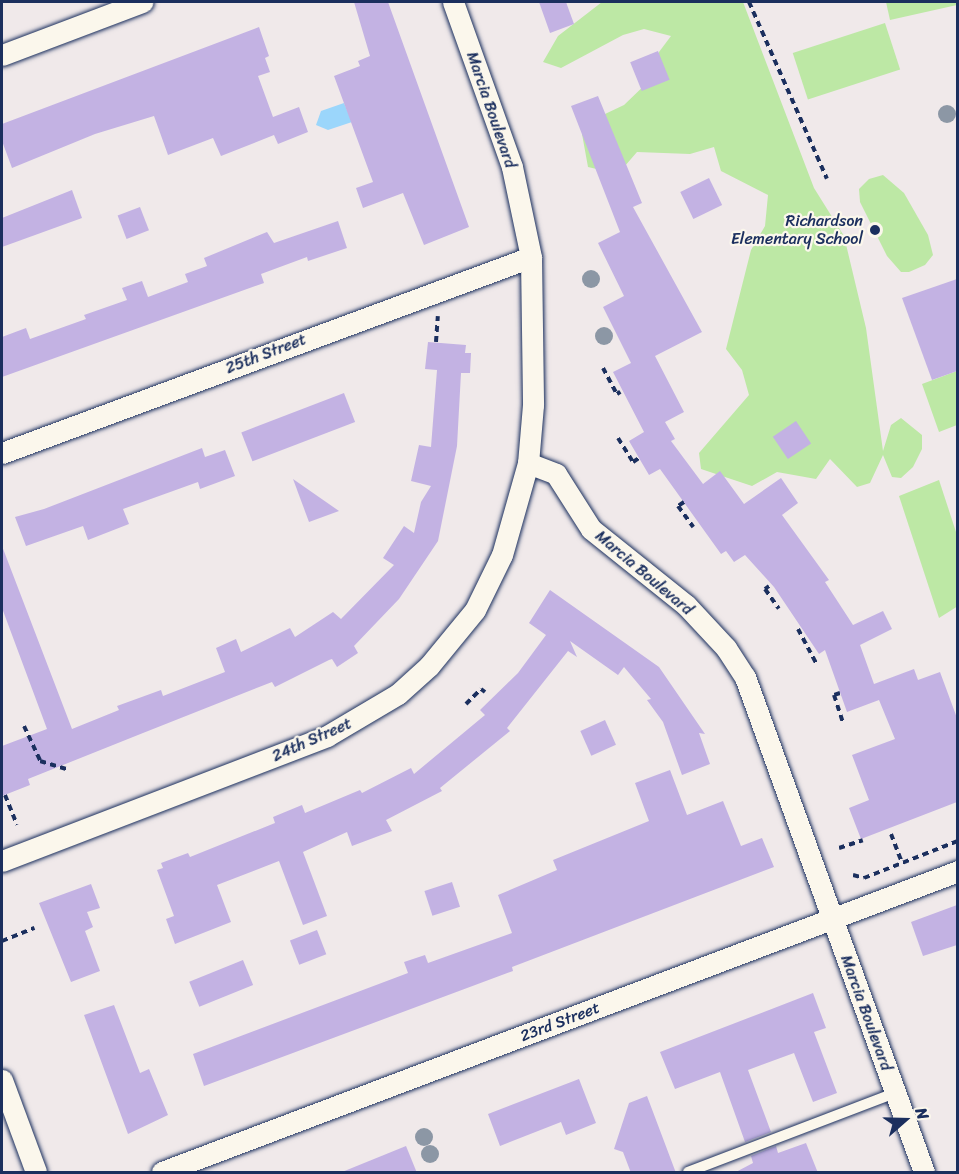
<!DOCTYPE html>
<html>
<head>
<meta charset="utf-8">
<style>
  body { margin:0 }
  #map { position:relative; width:959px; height:1174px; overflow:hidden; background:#f0e9ea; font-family:Sriracha,sans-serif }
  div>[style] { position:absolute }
  .green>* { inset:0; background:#bde8a5; transform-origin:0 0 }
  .water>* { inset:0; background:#9bd6fb }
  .building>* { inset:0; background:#c3b2e3; transform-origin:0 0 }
  .path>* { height:4px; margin-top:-2px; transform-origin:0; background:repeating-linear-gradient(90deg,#1b2f5e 0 6px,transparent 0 10.5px) }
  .roads { filter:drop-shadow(0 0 2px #1b2f5e) drop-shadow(0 0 2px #1b2f5e) }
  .lane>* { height:10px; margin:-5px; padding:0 5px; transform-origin:5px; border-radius:5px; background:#fbf7ec }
  .street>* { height:21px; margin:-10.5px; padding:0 10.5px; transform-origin:10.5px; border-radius:10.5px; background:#fbf7ec }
  .trees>* { width:18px; height:18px; margin:-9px; border-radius:50%; background:#8c97a5 }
  .dots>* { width:16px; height:16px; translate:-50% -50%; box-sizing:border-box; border:3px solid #fbf7ec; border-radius:50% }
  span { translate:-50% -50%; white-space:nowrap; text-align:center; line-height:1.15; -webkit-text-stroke:4.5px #fbf7ec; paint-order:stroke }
  .street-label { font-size:16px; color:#1b2f5e }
  .poi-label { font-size:16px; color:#1b2f5e }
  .right { translate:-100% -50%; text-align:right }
  .frame { position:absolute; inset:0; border:3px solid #1b2f5e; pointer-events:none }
  .north { position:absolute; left:875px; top:1090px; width:60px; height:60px; -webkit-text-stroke:4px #fbf7ec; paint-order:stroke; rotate:70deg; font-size:16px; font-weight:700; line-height:24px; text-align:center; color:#1b2f5e }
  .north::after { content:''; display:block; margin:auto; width:21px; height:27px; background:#1b2f5e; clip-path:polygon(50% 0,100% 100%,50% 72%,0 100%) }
</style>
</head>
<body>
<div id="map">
  <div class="green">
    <div style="clip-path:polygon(602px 2px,743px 2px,814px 188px,844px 236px,866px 328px,883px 451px,891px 425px,901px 418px,922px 435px,922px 449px,913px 467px,901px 478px,892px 477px,883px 455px,870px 483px,857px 487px,830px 459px,816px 479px,777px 472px,752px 486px,701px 469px,699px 453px,749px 395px,742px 370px,726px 349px,751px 250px,765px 226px,768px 195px,721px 171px,714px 147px,690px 154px,637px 152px,618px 174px,588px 167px,582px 134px,605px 114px,624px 105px,651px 79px,659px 52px,671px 36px,644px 29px,623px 35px,561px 68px,543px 62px,558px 36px)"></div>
    <div style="clip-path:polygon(886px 2px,957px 2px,957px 5px,890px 20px)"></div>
    <div style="left:885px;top:23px;width:49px;height:97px;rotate:72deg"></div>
    <div style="clip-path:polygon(883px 175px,904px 193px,928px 235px,933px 255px,925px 265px,909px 272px,901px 272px,887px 256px,860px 202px,859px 189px,869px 179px)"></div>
    <div style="clip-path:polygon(957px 371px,957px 425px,939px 432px,922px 384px)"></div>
    <div style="clip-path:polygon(939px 480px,957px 535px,958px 606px,939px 618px,899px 496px)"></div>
  </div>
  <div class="water">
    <div style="clip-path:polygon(344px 103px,352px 122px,328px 130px,316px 125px,321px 111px)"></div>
  </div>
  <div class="building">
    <div style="clip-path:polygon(354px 2px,388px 2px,469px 227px,424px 245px,403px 193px,363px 208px,356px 188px,373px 182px,334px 76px,360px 66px,358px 61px,370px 56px)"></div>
    <div style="clip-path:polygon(539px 2px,566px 2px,574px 24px,550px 33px)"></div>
    <div style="clip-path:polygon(259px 27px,269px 56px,265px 58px,270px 72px,258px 76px,273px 117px,299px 107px,308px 132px,278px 144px,274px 135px,221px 156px,213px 138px,168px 155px,154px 116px,95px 134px,12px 168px,2px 141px,2px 124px)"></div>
    <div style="left:658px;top:51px;width:31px;height:30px;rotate:68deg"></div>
    <div style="clip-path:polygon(598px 96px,642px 203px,633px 207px,702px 332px,655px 356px,684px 412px,665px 422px,675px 439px,671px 441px,703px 484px,720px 471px,744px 504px,781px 478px,798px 503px,782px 515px,829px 580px,825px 582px,853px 625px,883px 611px,892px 629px,860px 645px,874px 684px,914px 669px,918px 680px,940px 672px,957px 718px,957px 802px,861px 839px,849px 808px,869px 800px,852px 755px,895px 739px,879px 700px,847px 712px,825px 650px,819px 654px,774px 587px,745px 555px,734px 562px,726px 551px,721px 554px,660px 469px,649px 475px,629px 441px,644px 432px,613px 372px,631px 363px,603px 307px,624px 296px,598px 243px,620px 232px,571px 106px)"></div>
    <div style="left:709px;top:178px;width:30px;height:32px;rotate:64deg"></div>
    <div style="clip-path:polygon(72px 190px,82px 218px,2px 247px,2px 218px)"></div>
    <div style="left:140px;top:207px;width:25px;height:24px;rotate:69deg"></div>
    <div style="clip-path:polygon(338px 221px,347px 248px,308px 261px,307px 257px,261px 274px,264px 283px,2px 377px,2px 337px,26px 328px,30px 339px,86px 319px,84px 315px,127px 300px,122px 288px,142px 281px,148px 297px,188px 282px,185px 274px,207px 266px,204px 258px,267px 232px,274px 243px)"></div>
    <div style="clip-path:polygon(957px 279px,957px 371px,932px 380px,902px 298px)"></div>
    <div style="clip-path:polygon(428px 342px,466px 345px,465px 353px,471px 353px,470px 373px,461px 373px,457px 446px,438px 541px,399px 599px,354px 646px,358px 653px,337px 667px,332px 659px,329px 660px,275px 687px,272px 682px,143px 733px,28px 779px,30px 785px,2px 796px,2px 746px,47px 729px,2px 608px,2px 546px,72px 729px,119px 710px,117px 706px,161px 690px,163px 696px,225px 672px,216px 648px,236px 639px,241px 652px,290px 628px,295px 637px,333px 612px,341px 619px,394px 565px,383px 558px,404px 526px,414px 533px,421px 502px,431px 486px,411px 481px,419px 445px,431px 447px,437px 370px,425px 369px)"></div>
    <div style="left:344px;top:393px;width:31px;height:110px;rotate:69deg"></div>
    <div style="left:796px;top:421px;width:27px;height:28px;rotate:56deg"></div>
    <div style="clip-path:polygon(202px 448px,205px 457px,225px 450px,235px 476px,200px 489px,198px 482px,123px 509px,129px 524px,88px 540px,83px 526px,26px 546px,15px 517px,44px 509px)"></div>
    <div style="clip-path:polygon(293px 479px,339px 511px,309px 522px)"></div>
    <div style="clip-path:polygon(550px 590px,659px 667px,705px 734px,699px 733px,710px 764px,682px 775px,663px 722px,647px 700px,651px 699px,624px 667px,618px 675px,570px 641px,577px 657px,568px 651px,507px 728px,510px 731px,440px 788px,442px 791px,386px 820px,392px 831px,352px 846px,347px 832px,303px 852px,327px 916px,303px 925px,279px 861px,217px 885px,231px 922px,175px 944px,166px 919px,174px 916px,157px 870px,163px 868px,161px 863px,188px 853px,190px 857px,275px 823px,273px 817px,302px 805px,305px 813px,360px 790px,362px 793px,411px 768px,414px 774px,485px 715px,480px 710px,518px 673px,546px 635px,529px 623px)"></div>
    <div style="left:605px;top:720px;width:27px;height:27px;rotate:66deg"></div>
    <div style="clip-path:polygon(670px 770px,687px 815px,723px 801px,741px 846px,762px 838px,774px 867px,512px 967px,513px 971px,204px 1086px,193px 1054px,408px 973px,404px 962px,425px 955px,428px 963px,512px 933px,498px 895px,557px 870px,553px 860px,649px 821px,635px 783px)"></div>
    <div style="left:452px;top:882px;width:26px;height:29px;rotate:72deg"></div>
    <div style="clip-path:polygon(91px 884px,100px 908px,87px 912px,93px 927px,85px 931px,100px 971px,71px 982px,39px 903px)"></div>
    <div style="clip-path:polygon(957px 905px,957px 945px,923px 956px,911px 922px)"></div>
    <div style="left:317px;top:930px;width:26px;height:29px;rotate:69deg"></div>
    <div style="left:243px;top:960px;width:27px;height:58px;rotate:68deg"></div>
    <div style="clip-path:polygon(813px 993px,826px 1028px,814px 1032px,837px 1093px,813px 1102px,794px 1053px,748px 1070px,771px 1132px,745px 1142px,720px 1072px,675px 1089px,660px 1052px)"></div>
    <div style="clip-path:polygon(114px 1005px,140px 1073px,149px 1069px,168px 1115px,128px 1134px,84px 1015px)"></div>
    <div style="clip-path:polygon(579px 1079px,596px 1123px,566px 1135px,561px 1122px,500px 1146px,488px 1114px)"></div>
    <div style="clip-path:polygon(647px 1096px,676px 1173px,631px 1173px,623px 1152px,614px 1149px,629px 1103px)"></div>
    <div style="clip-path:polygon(806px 1143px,818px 1173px,734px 1173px,753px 1163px,751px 1156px,776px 1146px,778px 1153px)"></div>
    <div style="clip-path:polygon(406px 1146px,417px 1173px,343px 1173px,342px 1172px)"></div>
  </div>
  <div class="path">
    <div style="left:749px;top:2px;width:193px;rotate:66.2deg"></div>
    <div style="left:436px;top:342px;width:26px;rotate:-86deg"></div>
    <div style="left:603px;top:368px;width:30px;rotate:62deg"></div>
    <div style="left:617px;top:394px;width:4px;rotate:-34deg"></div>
    <div style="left:618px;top:438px;width:28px;rotate:58deg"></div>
    <div style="left:633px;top:462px;width:7px;rotate:-34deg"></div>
    <div style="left:684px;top:502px;width:7px;rotate:146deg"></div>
    <div style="left:678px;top:506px;width:26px;rotate:54deg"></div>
    <div style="left:769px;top:586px;width:5px;rotate:143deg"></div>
    <div style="left:765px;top:589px;width:24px;rotate:55deg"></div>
    <div style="left:798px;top:629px;width:40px;rotate:62deg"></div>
    <div style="left:840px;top:693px;width:6px;rotate:162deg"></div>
    <div style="left:834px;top:695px;width:28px;rotate:72deg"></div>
    <div style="left:466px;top:704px;width:21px;rotate:-45deg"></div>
    <div style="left:481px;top:689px;width:5px;rotate:37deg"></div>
    <div style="left:24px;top:726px;width:38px;rotate:65deg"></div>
    <div style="left:40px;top:761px;width:30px;rotate:17deg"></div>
    <div style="left:5px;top:795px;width:32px;rotate:68deg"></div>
    <div style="left:891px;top:834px;width:31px;rotate:69deg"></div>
    <div style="left:839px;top:848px;width:25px;rotate:-18deg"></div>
    <div style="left:853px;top:875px;width:11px;rotate:15deg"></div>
    <div style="left:864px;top:878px;width:101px;rotate:-21.5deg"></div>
    <div style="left:2px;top:941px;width:35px;rotate:-22deg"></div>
  </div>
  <div class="roads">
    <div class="lane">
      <div style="left:688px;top:1172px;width:222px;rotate:-20.9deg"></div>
    </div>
    <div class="street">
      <div style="left:453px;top:2px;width:175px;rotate:70.3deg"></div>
      <div style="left:512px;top:167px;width:92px;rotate:78.1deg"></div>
      <div style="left:531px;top:257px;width:148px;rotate:89.2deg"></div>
      <div style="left:533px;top:405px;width:58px;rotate:94.9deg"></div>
      <div style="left:528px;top:463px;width:30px;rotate:21deg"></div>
      <div style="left:556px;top:474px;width:65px;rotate:57.5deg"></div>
      <div style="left:591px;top:529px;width:122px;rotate:38.7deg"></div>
      <div style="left:686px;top:605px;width:59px;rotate:47.1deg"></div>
      <div style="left:726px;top:648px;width:35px;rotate:57deg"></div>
      <div style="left:745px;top:677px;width:526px;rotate:70.12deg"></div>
      <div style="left:2px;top:55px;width:150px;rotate:-20.7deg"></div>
      <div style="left:2px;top:453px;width:564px;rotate:-20.33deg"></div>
      <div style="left:2px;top:861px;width:348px;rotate:-21deg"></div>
      <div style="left:327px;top:736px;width:82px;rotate:-30.6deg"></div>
      <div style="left:398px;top:694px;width:42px;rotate:-42.1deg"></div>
      <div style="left:429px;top:666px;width:72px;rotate:-50.6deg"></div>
      <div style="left:475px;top:610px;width:61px;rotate:-63.9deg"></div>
      <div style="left:502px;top:555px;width:96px;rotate:-74.2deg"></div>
      <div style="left:2px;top:1080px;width:98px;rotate:69.7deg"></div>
      <div style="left:162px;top:1172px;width:851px;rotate:-20.71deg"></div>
    </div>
  </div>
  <div class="trees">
    <div style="left:947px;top:114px"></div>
    <div style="left:591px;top:279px"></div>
    <div style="left:604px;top:336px"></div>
    <div style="left:424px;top:1137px"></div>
    <div style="left:430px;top:1154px"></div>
  </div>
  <div class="dots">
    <div style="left:875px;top:230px;background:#1b2f5e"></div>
  </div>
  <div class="street-label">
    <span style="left:491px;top:110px;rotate:71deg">Marcia Boulevard</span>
    <span style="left:266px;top:354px;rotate:-21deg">25th Street</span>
    <span style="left:644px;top:573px;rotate:40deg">Marcia Boulevard</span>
    <span style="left:312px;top:740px;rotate:-24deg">24th Street</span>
    <span style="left:866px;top:1013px;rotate:70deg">Marcia Boulevard</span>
    <span style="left:560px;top:1022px;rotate:-21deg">23rd Street</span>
  </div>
  <div class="poi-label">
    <span class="right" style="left:863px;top:230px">Richardson<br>Elementary School</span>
  </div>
  <div class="frame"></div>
  <div class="north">N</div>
</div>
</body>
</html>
